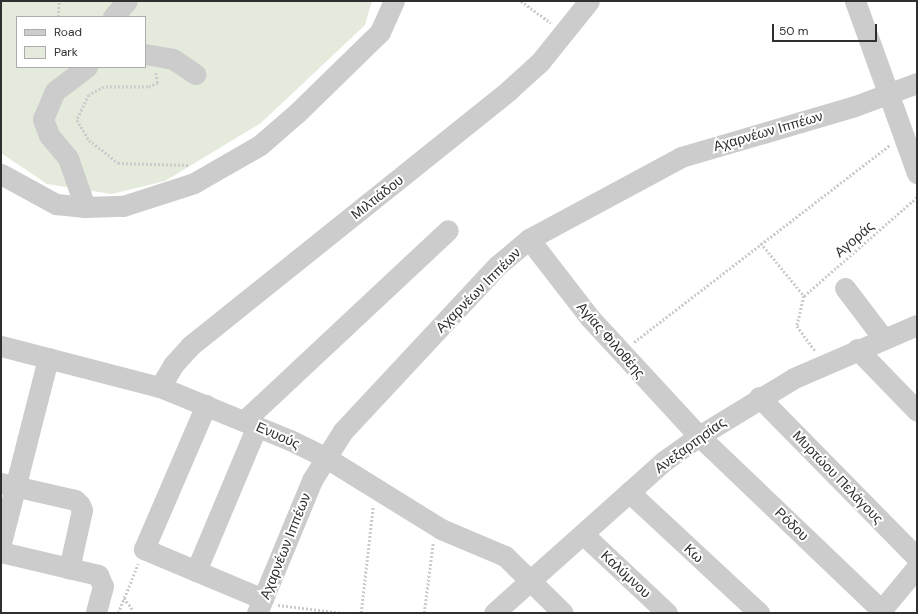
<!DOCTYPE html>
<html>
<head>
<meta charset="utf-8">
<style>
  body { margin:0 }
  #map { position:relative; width:918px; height:614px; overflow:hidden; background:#fff; font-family:"DM Sans",sans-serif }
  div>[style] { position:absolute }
  .green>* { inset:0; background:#e4ebdd }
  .path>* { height:2.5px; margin-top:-1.25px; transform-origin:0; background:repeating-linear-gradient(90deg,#ccc 0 2px,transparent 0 4px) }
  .minor>* { height:21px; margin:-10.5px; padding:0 10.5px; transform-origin:10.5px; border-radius:10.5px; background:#ccc }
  span { translate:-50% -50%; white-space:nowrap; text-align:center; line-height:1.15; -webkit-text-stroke:4px #fff; paint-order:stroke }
  .street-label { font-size:14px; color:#2f2f2f }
  .frame { position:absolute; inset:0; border:2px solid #2f2f2f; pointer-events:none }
  .legend { position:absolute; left:16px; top:16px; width:130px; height:52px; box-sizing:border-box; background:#fff; border:1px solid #acacac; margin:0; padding:5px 7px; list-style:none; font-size:12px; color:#2f2f2f }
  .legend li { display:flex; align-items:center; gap:8px; height:20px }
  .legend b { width:20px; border:1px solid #acacac }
  .scale { position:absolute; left:772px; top:24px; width:105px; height:18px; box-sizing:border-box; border:2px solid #2f2f2f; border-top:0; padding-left:5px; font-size:12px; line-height:14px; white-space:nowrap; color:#2f2f2f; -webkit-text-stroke:3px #fff; paint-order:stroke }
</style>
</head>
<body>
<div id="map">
  <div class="green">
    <div style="clip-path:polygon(evenodd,1px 1px,372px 1px,365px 25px,261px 123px,165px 181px,112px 194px,47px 184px,1px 153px,1px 1px,17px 17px,145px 17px,145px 67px,17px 67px,17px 17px)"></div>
  </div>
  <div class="path">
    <div style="left:521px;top:1px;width:37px;rotate:36deg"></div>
    <div style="left:58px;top:17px;width:16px;rotate:-86deg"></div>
    <div style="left:156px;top:73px;width:10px;rotate:79deg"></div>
    <div style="left:158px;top:83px;width:11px;rotate:158deg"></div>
    <div style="left:148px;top:87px;width:44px;rotate:180deg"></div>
    <div style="left:104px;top:87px;width:17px;rotate:152deg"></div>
    <div style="left:89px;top:95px;width:28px;rotate:116deg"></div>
    <div style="left:77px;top:120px;width:23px;rotate:59deg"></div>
    <div style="left:89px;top:140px;width:37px;rotate:38deg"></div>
    <div style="left:118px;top:163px;width:72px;rotate:1.6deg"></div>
    <div style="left:761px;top:243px;width:68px;rotate:50.9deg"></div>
    <div style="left:804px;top:296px;width:150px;rotate:-41.2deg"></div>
    <div style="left:804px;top:296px;width:31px;rotate:103deg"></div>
    <div style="left:797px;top:326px;width:31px;rotate:54deg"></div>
    <div style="left:634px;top:342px;width:323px;rotate:-37.6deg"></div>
    <div style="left:124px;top:598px;width:15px;rotate:53deg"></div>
    <div style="left:278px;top:605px;width:65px;rotate:7deg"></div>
    <div style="left:118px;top:613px;width:53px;rotate:-67.8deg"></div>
    <div style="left:130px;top:613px;width:5px"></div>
    <div style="left:361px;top:613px;width:108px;rotate:-83.6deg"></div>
    <div style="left:424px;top:613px;width:71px;rotate:-82.7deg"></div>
  </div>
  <div class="minor">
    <div style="left:855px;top:1px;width:183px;rotate:70.2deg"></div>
    <div style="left:113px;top:17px;width:21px;rotate:-49deg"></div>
    <div style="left:145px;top:54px;width:28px;rotate:10deg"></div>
    <div style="left:173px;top:59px;width:27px;rotate:34deg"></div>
    <div style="left:1px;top:174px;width:63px;rotate:28.6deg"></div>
    <div style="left:56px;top:204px;width:29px;rotate:6deg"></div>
    <div style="left:85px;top:207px;width:38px;rotate:-2deg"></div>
    <div style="left:123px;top:206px;width:75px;rotate:-17.9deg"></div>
    <div style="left:194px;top:183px;width:76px;rotate:-29.9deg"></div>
    <div style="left:260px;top:145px;width:49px;rotate:-40.9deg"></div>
    <div style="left:297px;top:113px;width:116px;rotate:-44.3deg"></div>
    <div style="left:380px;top:32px;width:34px;rotate:-66deg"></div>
    <div style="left:85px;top:207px;width:52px;rotate:-109.1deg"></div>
    <div style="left:68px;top:158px;width:30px;rotate:-130deg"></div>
    <div style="left:49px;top:135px;width:17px;rotate:-111deg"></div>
    <div style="left:43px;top:119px;width:30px;rotate:-67deg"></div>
    <div style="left:55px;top:91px;width:40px;rotate:-37deg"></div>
    <div style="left:529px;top:239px;width:100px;rotate:52.3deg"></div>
    <div style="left:590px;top:318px;width:161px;rotate:47.3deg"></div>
    <div style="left:699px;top:436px;width:256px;rotate:43.7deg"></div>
    <div style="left:845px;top:288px;width:63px;rotate:52.8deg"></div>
    <div style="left:1px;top:346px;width:164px;rotate:14.5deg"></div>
    <div style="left:160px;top:387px;width:140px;rotate:22.2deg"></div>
    <div style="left:290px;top:440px;width:39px;rotate:26deg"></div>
    <div style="left:325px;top:457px;width:137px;rotate:31.8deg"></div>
    <div style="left:441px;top:529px;width:69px;rotate:22.9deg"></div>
    <div style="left:505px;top:556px;width:81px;rotate:44.5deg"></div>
    <div style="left:857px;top:349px;width:86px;rotate:45.9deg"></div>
    <div style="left:160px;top:387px;width:26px;rotate:-59deg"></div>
    <div style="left:173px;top:365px;width:25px;rotate:-48deg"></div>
    <div style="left:190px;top:346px;width:409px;rotate:-38.7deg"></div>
    <div style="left:509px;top:90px;width:42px;rotate:-42.1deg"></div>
    <div style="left:540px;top:62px;width:78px;rotate:-51.2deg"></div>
    <div style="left:759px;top:397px;width:226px;rotate:45.5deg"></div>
    <div style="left:206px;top:405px;width:157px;rotate:113.3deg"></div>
    <div style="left:144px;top:549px;width:129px;rotate:22.8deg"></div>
    <div style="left:244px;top:421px;width:279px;rotate:-43.1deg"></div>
    <div style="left:1px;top:483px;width:76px;rotate:12.9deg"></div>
    <div style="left:75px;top:500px;width:7px;rotate:45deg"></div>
    <div style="left:80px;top:505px;width:5px;rotate:68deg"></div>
    <div style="left:82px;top:510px;width:60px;rotate:102.4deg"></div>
    <div style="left:629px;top:492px;width:178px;rotate:42.9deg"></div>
    <div style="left:584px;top:535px;width:114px;rotate:43.2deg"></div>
    <div style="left:1px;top:543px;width:191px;rotate:-75.7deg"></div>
    <div style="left:1px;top:552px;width:100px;rotate:13.3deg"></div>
    <div style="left:98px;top:575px;width:12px;rotate:66deg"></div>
    <div style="left:103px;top:586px;width:28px;rotate:105deg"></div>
    <div style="left:196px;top:571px;width:157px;rotate:-67.2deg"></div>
    <div style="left:257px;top:613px;width:144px;rotate:-67.5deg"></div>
    <div style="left:312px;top:480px;width:58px;rotate:-57.7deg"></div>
    <div style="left:343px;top:431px;width:227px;rotate:-47deg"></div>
    <div style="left:498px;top:265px;width:40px;rotate:-40deg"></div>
    <div style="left:529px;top:239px;width:173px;rotate:-28.3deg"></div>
    <div style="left:681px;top:157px;width:181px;rotate:-16.3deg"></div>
    <div style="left:855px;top:106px;width:66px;rotate:-20.4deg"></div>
    <div style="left:494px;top:613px;width:228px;rotate:-41.8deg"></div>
    <div style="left:664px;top:461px;width:43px;rotate:-35.5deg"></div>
    <div style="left:699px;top:436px;width:111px;rotate:-31.4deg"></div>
    <div style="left:794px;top:378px;width:134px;rotate:-23.3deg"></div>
    <div style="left:879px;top:613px;width:60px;rotate:-50.4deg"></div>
  </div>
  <div class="street-label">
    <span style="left:768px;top:131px;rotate:-16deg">Αχαρνέων Ιππέων</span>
    <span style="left:377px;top:197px;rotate:-38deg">Μιλτιάδου</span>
    <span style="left:854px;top:239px;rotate:-41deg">Αγοράς</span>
    <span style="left:478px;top:290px;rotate:-45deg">Αχαρνέων Ιππέων</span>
    <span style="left:611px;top:340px;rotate:49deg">Αγίας Φιλοθέης</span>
    <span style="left:278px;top:435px;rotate:24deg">Ενυούς</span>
    <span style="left:690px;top:445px;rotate:-36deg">Ανεξαρτησίας</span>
    <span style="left:838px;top:477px;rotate:46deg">Μυρτώου Πελάγους</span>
    <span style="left:792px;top:524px;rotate:44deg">Ρόδου</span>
    <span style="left:285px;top:546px;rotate:-68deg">Αχαρνέων Ιππέων</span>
    <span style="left:694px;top:553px;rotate:43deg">Κω</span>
    <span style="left:626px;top:574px;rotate:43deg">Καλύμνου</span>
  </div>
  <div class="frame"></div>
  <ul class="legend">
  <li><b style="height:5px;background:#ccc"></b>Road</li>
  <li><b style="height:11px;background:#e4ebdd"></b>Park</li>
  </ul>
  <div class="scale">50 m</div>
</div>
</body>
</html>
